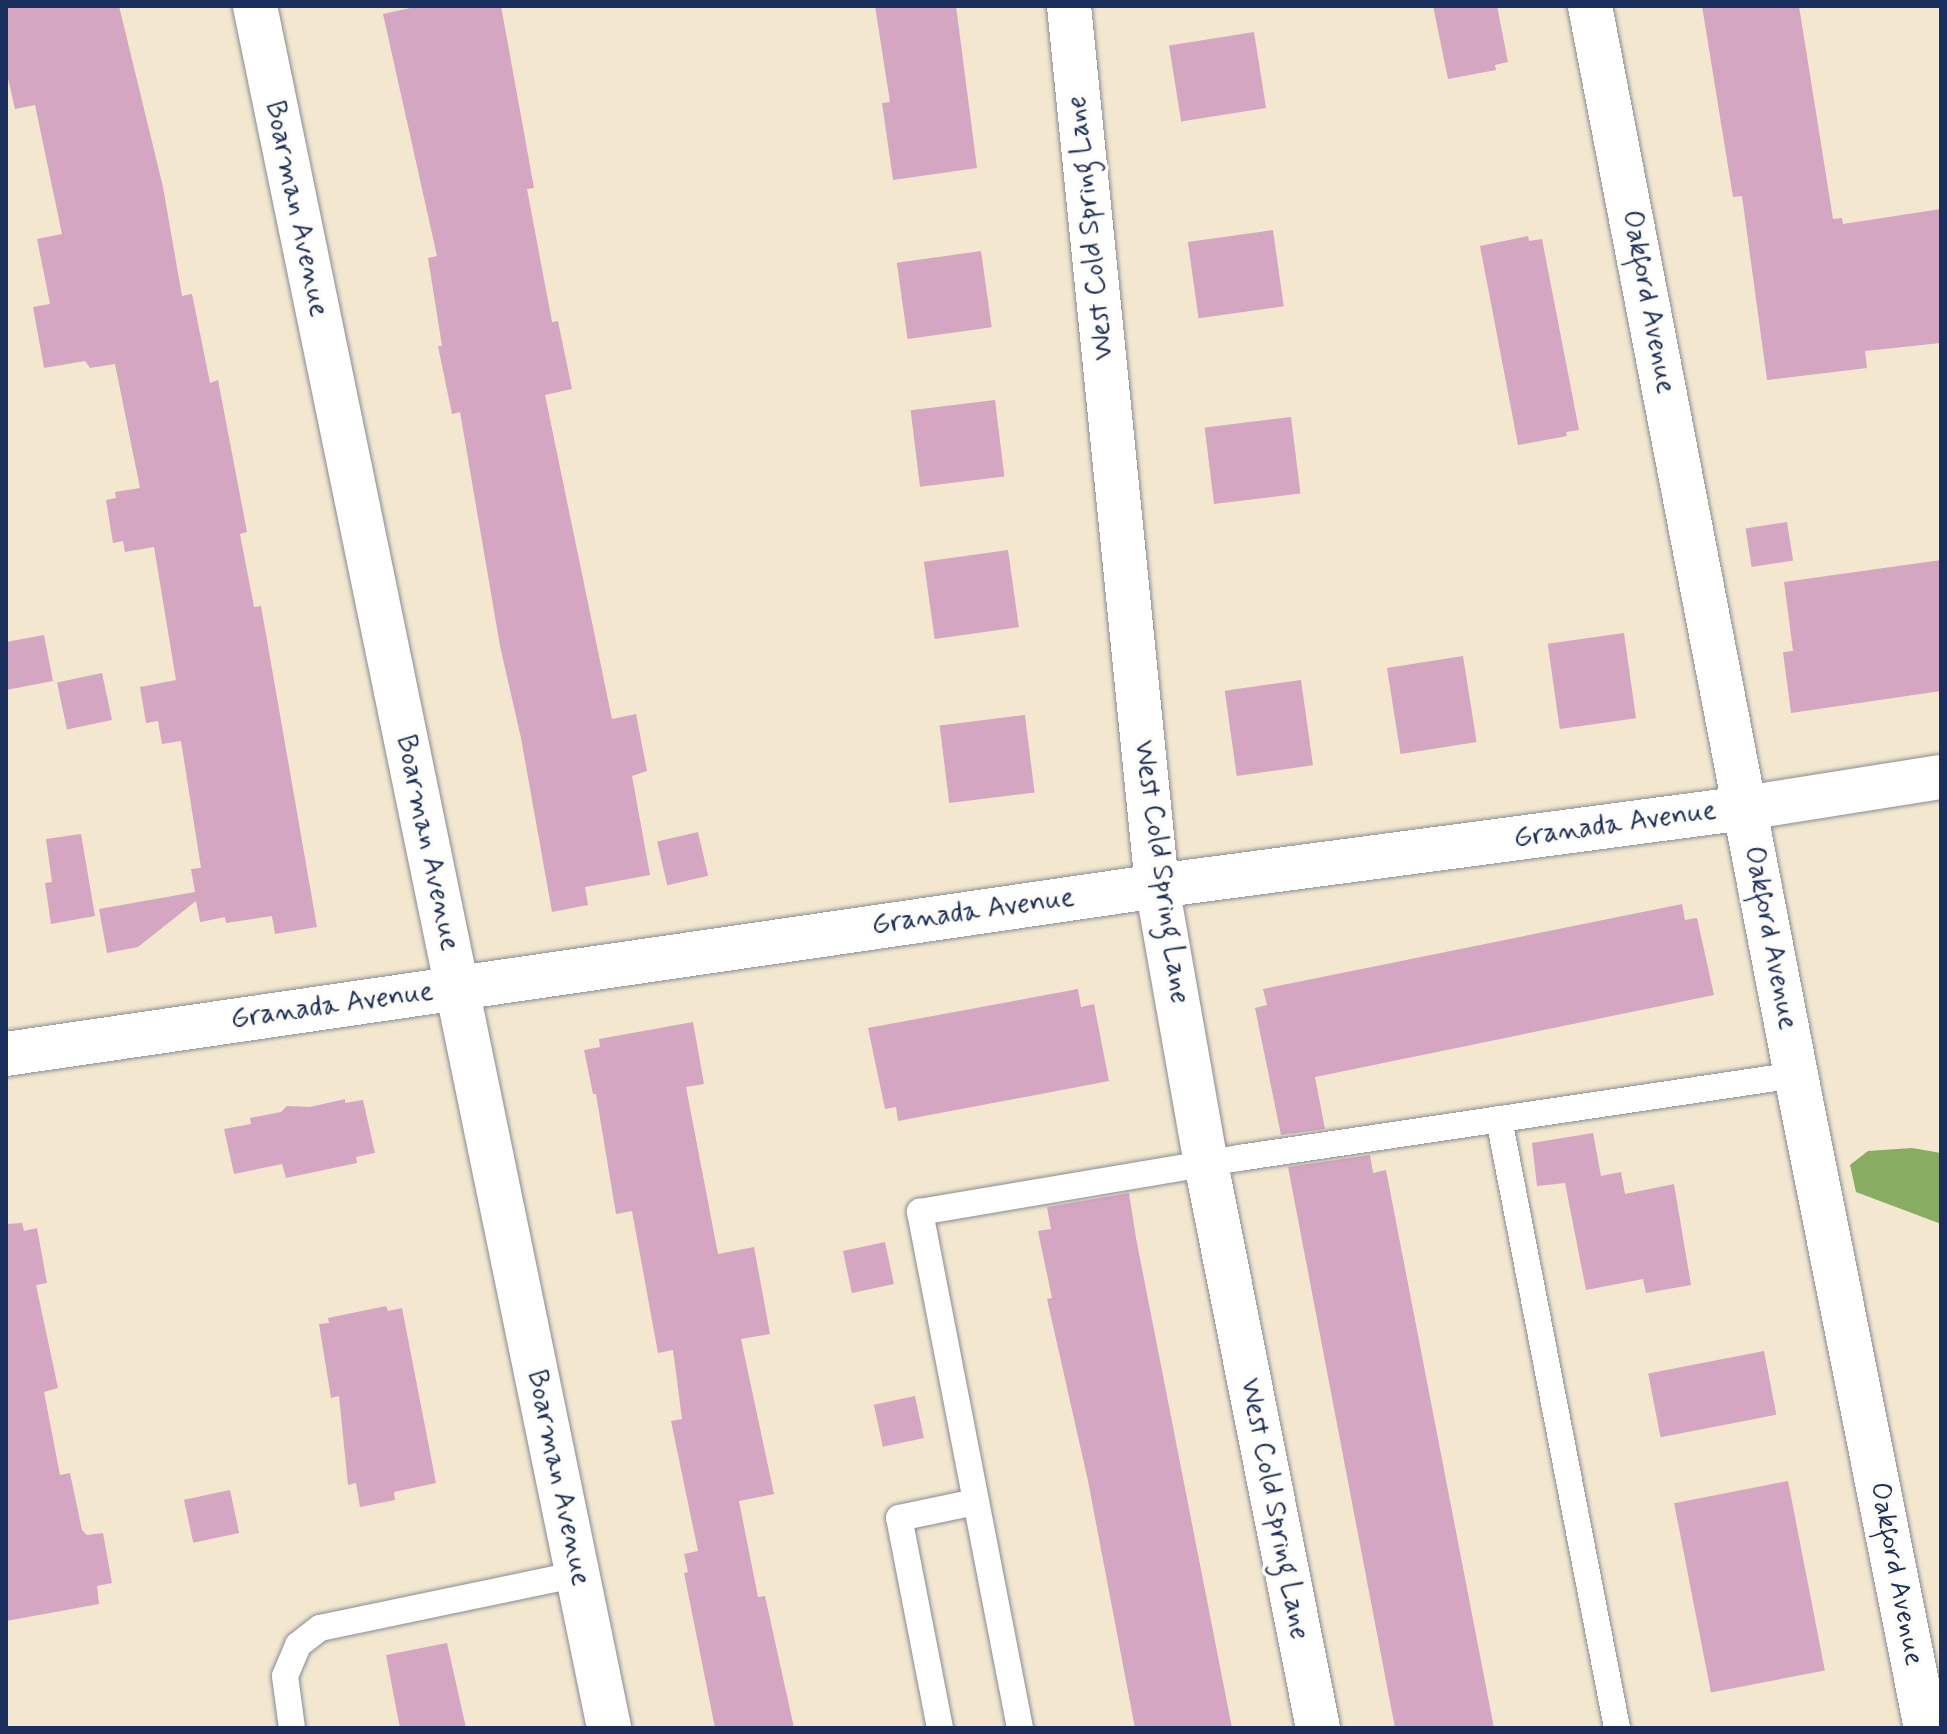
<!DOCTYPE html>
<html>
<head>
<meta charset="utf-8">
<style>
  body { margin:0 }
  #map { position:relative; width:1947px; height:1734px; overflow:hidden; background:#f3e8cf; font-family:Mynerve,sans-serif }
  div>[style] { position:absolute }
  .forest>* { inset:0; background:#88ac62 }
  .building>* { inset:0; background:#d4a6c1; transform-origin:0 0 }
  .roads { filter:drop-shadow(0 0 2px #878c96) drop-shadow(0 0 2px #878c96) }
  .service>* { height:26px; margin:-13px; padding:0 13px; transform-origin:13px; border-radius:13px; background:#fff }
  .minor>* { height:44px; margin:-22px; padding:0 22px; transform-origin:22px; border-radius:22px; background:#fff }
  span { translate:-50% -50%; white-space:nowrap; text-align:center; line-height:1.15; -webkit-text-stroke:7px #fdfcf7; paint-order:stroke }
  .street-label { font-size:28px; color:#1b2f5e }
  .frame { position:absolute; inset:0; border:8px solid #1b2f5e; pointer-events:none }
</style>
</head>
<body>
<div id="map">
  <div class="forest">
    <div style="clip-path:polygon(1912px 1148px,1941px 1153px,1941px 1224px,1856px 1192px,1850px 1165px,1868px 1151px)"></div>
  </div>
  <div class="building">
    <div style="clip-path:polygon(6px 6px,119px 6px,163px 187px,182px 296px,192px 294px,210px 383px,218px 380px,247px 532px,240px 534px,254px 607px,261px 606px,317px 927px,275px 934px,272px 916px,226px 923px,225px 917px,200px 922px,196px 901px,138px 947px,107px 953px,99px 909px,195px 892px,191px 869px,201px 868px,181px 741px,162px 744px,158px 721px,146px 723px,140px 687px,176px 680px,154px 547px,125px 552px,123px 541px,113px 543px,106px 500px,116px 498px,115px 492px,140px 488px,115px 364px,90px 368px,85px 361px,44px 368px,33px 307px,50px 304px,37px 239px,62px 234px,35px 105px,15px 109px,6px 70px)"></div>
    <div style="clip-path:polygon(419px 6px,501px 6px,534px 188px,527px 189px,552px 322px,558px 321px,572px 389px,545px 395px,612px 719px,636px 714px,647px 771px,632px 776px,650px 875px,585px 887px,588px 905px,552px 912px,521px 738px,500px 646px,460px 412px,452px 414px,438px 346px,442px 346px,428px 258px,437px 256px,383px 14px)"></div>
    <div style="clip-path:polygon(875px 6px,956px 6px,977px 168px,893px 180px,882px 103px,890px 102px)"></div>
    <div style="clip-path:polygon(1433px 6px,1497px 6px,1508px 62px,1495px 65px,1496px 70px,1448px 79px)"></div>
    <div style="clip-path:polygon(1702px 6px,1799px 6px,1833px 219px,1842px 218px,1843px 224px,1941px 209px,1941px 343px,1865px 351px,1867px 368px,1767px 380px,1742px 196px,1733px 197px)"></div>
    <div style="left:1254px;top:32px;width:77px;height:86px;rotate:81deg"></div>
    <div style="left:1273px;top:230px;width:77px;height:86px;rotate:82deg"></div>
    <div style="clip-path:polygon(1528px 236px,1529px 241px,1542px 239px,1579px 430px,1566px 432px,1567px 436px,1518px 445px,1480px 246px)"></div>
    <div style="left:981px;top:251px;width:77px;height:85px;rotate:82deg"></div>
    <div style="left:995px;top:400px;width:77px;height:85px;rotate:83deg"></div>
    <div style="left:1291px;top:417px;width:77px;height:87px;rotate:83deg"></div>
    <div style="left:1787px;top:522px;width:39px;height:42px;rotate:81deg"></div>
    <div style="left:1008px;top:550px;width:78px;height:85px;rotate:82deg"></div>
    <div style="clip-path:polygon(1941px 560px,1941px 691px,1791px 713px,1783px 652px,1793px 651px,1784px 582px)"></div>
    <div style="left:1624px;top:633px;width:86px;height:77px;rotate:82deg"></div>
    <div style="clip-path:polygon(44px 635px,53px 681px,6px 690px,6px 642px)"></div>
    <div style="left:1463px;top:656px;width:87px;height:77px;rotate:81deg"></div>
    <div style="left:102px;top:673px;width:48px;height:46px;rotate:78deg"></div>
    <div style="left:1301px;top:680px;width:86px;height:77px;rotate:82deg"></div>
    <div style="left:1025px;top:715px;width:78px;height:86px;rotate:83deg"></div>
    <div style="left:698px;top:832px;width:45px;height:42px;rotate:77deg"></div>
    <div style="clip-path:polygon(81px 834px,95px 916px,51px 924px,45px 883px,52px 882px,46px 839px)"></div>
    <div style="clip-path:polygon(1682px 904px,1685px 920px,1697px 918px,1714px 995px,1315px 1077px,1325px 1129px,1281px 1135px,1255px 1008px,1267px 1005px,1263px 989px)"></div>
    <div style="clip-path:polygon(1078px 989px,1081px 1007px,1094px 1004px,1109px 1081px,898px 1121px,896px 1107px,885px 1109px,868px 1028px)"></div>
    <div style="clip-path:polygon(693px 1022px,704px 1084px,686px 1087px,718px 1254px,754px 1247px,770px 1334px,741px 1339px,774px 1494px,739px 1501px,758px 1597px,765px 1596px,794px 1728px,715px 1728px,684px 1573px,688px 1572px,684px 1554px,698px 1551px,671px 1421px,682px 1419px,673px 1350px,658px 1353px,632px 1211px,616px 1214px,596px 1094px,593px 1094px,584px 1050px,600px 1047px,599px 1039px)"></div>
    <div style="clip-path:polygon(345px 1099px,345px 1103px,363px 1100px,375px 1153px,356px 1157px,357px 1163px,286px 1178px,282px 1164px,234px 1174px,224px 1129px,251px 1124px,250px 1118px,281px 1112px,287px 1106px,310px 1107px)"></div>
    <div style="clip-path:polygon(1593px 1133px,1601px 1176px,1621px 1172px,1625px 1194px,1674px 1184px,1691px 1285px,1646px 1293px,1643px 1279px,1586px 1290px,1565px 1183px,1537px 1186px,1532px 1143px)"></div>
    <div style="clip-path:polygon(1370px 1155px,1373px 1173px,1386px 1170px,1494px 1728px,1395px 1728px,1288px 1167px)"></div>
    <div style="clip-path:polygon(1129px 1193px,1136px 1238px,1232px 1728px,1135px 1728px,1088px 1481px,1047px 1299px,1052px 1298px,1038px 1231px,1051px 1229px,1047px 1207px)"></div>
    <div style="clip-path:polygon(22px 1223px,24px 1231px,37px 1228px,47px 1283px,36px 1285px,58px 1388px,44px 1392px,60px 1475px,70px 1473px,82px 1530px,87px 1535px,103px 1533px,112px 1583px,97px 1586px,99px 1604px,6px 1621px,6px 1224px)"></div>
    <div style="left:885px;top:1242px;width:43px;height:43px;rotate:78deg"></div>
    <div style="clip-path:polygon(386px 1306px,388px 1311px,402px 1308px,436px 1483px,394px 1492px,395px 1500px,360px 1507px,356px 1483px,348px 1485px,339px 1396px,331px 1398px,319px 1324px,329px 1323px,328px 1318px)"></div>
    <div style="left:1764px;top:1351px;width:65px;height:118px;rotate:79deg"></div>
    <div style="left:915px;top:1396px;width:43px;height:42px;rotate:78deg"></div>
    <div style="left:1788px;top:1481px;width:193px;height:116px;rotate:79deg"></div>
    <div style="left:230px;top:1490px;width:44px;height:47px;rotate:78deg"></div>
    <div style="clip-path:polygon(447px 1643px,466px 1728px,400px 1728px,386px 1655px)"></div>
  </div>
  <div class="roads">
    <div class="service">
      <div style="left:1499px;top:1119px;width:620px;rotate:79.03deg"></div>
      <div style="left:292px;top:1728px;width:52px;rotate:-97.7deg"></div>
      <div style="left:285px;top:1676px;width:34px;rotate:-67deg"></div>
      <div style="left:298px;top:1645px;width:28px;rotate:-38deg"></div>
      <div style="left:320px;top:1628px;width:264px;rotate:-11.8deg"></div>
      <div style="left:940px;top:1728px;width:214px;rotate:-101deg"></div>
      <div style="left:899px;top:1518px;width:78px;rotate:-11.9deg"></div>
      <div style="left:1020px;top:1728px;width:526px;rotate:-100.97deg"></div>
      <div style="left:920px;top:1212px;width:324px;rotate:-9.6deg"></div>
      <div style="left:1239px;top:1158px;width:563px;rotate:-8.48deg"></div>
    </div>
    <div class="minor">
      <div style="left:255px;top:6px;width:1758px;rotate:78.38deg"></div>
      <div style="left:1069px;top:6px;width:884px;rotate:84.29deg"></div>
      <div style="left:1157px;top:886px;width:281px;rotate:80deg"></div>
      <div style="left:1206px;top:1163px;width:576px;rotate:78.79deg"></div>
      <div style="left:1590px;top:6px;width:1089px;rotate:79.09deg"></div>
      <div style="left:1796px;top:1075px;width:666px;rotate:78.74deg"></div>
      <div style="left:6px;top:1054px;width:1163px;rotate:-8.3deg"></div>
      <div style="left:1157px;top:886px;width:593px;rotate:-7.56deg"></div>
      <div style="left:1745px;top:808px;width:198px;rotate:-9deg"></div>
    </div>
  </div>
  <div class="street-label">
    <span style="left:296px;top:209px;rotate:78deg">Boarman Avenue</span>
    <span style="left:1091px;top:228px;rotate:-96deg">West Cold Spring Lane</span>
    <span style="left:1648px;top:302px;rotate:79deg">Oakford Avenue</span>
    <span style="left:1615px;top:825px;rotate:-8deg">Granada Avenue</span>
    <span style="left:427px;top:843px;rotate:78deg">Boarman Avenue</span>
    <span style="left:1161px;top:872px;rotate:82deg">West Cold Spring Lane</span>
    <span style="left:973px;top:912px;rotate:-8deg">Granada Avenue</span>
    <span style="left:1770px;top:938px;rotate:79deg">Oakford Avenue</span>
    <span style="left:332px;top:1006px;rotate:-8deg">Granada Avenue</span>
    <span style="left:558px;top:1478px;rotate:78deg">Boarman Avenue</span>
    <span style="left:1274px;top:1509px;rotate:79deg">West Cold Spring Lane</span>
    <span style="left:1896px;top:1574px;rotate:79deg">Oakford Avenue</span>
  </div>
  <div class="frame"></div>
</div>
</body>
</html>
